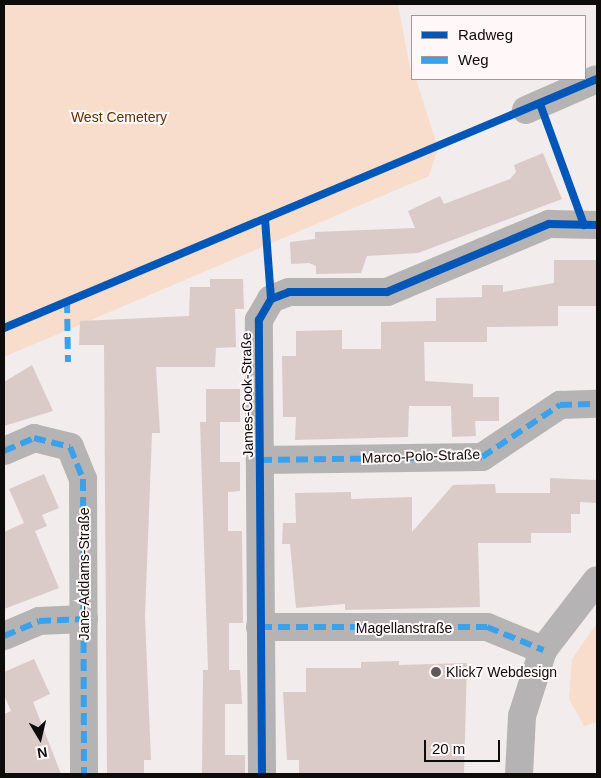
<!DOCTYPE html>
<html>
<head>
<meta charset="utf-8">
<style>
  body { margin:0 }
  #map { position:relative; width:601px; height:778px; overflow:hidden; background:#f2ecec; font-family:Arial,sans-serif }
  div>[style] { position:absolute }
  .green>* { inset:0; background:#f8ddcc }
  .building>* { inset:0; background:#dacbc8; transform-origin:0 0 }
  .minor>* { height:28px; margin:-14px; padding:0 14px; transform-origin:14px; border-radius:14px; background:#b6b3b4 }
  .quiet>* { height:6px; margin-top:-3px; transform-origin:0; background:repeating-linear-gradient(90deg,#3da1e9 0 12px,transparent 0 18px) }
  .cycleway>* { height:8px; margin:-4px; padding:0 4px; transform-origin:4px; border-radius:4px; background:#0057b8 }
  .dots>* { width:14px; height:14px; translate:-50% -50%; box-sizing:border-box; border:2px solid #fff7f8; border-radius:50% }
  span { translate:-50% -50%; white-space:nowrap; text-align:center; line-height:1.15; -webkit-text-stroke:4px #fff7f8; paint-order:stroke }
  .park-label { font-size:14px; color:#5f2f00 }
  .street-label { font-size:14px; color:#0e0b0b }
  .poi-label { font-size:14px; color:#0e0b0b }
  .left { translate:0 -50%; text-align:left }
  .frame { position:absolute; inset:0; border:5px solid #0e0b0b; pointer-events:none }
  .legend { position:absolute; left:411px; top:15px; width:175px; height:65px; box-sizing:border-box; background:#fff7f8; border:1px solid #9f9999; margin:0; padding:6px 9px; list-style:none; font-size:15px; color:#0e0b0b }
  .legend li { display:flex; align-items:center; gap:10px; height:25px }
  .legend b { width:25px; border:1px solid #9f9999 }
  .north { position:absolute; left:15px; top:713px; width:50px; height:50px; -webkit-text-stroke:4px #fff7f8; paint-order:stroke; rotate:171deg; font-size:14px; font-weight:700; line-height:20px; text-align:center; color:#0e0b0b }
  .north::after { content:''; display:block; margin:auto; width:18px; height:22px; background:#0e0b0b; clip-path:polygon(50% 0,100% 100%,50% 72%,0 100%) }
  .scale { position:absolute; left:424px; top:740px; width:76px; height:22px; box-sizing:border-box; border:2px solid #0e0b0b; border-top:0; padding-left:6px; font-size:15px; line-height:18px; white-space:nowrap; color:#0e0b0b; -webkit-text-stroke:4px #fff7f8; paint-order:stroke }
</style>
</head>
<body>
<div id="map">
  <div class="green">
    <div style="clip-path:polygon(4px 4px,398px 4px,412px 79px,416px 79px,438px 148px,429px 176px,4px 357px)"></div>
    <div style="clip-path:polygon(597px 623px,597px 722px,584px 726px,569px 699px,572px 659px)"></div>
  </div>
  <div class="building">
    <div style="clip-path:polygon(543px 153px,562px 199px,418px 253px,367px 256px,361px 273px,316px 274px,316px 266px,309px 263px,291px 264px,290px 242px,315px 239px,315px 232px,415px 228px,408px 211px,440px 196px,444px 204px,510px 179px,516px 172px,514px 165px)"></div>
    <div style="clip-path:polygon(554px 260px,597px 260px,597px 306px,558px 306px,558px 326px,487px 327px,487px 342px,424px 342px,425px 381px,473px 384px,473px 397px,499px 397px,499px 421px,475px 421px,476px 436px,452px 437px,451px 406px,409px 406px,408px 437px,295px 440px,296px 417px,283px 417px,282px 356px,296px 356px,296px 331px,342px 330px,342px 349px,381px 349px,381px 322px,436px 321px,436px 298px,482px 297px,482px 285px,503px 285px,503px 292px,554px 283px)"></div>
    <div style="clip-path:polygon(210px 279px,243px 279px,244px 309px,235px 309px,236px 347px,216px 348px,215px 367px,156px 367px,160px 433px,152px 433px,145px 617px,151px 760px,144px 760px,144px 774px,107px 774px,104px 345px,79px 345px,80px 321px,189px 316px,190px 287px,210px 287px)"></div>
    <div style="clip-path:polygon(32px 365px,53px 411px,4px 426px,4px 382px)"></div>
    <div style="left:206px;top:389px;width:34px;height:33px"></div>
    <div style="clip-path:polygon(200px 422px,220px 422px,220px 462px,240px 462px,240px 491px,228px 492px,228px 531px,242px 531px,243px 623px,229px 623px,229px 670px,240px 670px,242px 704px,225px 704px,225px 755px,245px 755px,245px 774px,202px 774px,203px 670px,208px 670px)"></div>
    <div style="clip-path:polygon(44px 474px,59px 508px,42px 515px,47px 526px,35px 531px,59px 588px,4px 609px,4px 532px,24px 523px,9px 489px)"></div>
    <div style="clip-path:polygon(550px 478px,597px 480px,597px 503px,580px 502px,580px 514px,571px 514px,571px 533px,531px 533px,531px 543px,478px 543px,480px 607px,345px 610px,345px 604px,296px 608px,290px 544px,282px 544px,283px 523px,296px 523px,295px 493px,351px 492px,351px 499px,412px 497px,412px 532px,453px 485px,495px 484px,496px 493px,550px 493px)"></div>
    <div style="clip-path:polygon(34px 659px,50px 694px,33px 702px,61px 774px,4px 774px,4px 714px,11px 711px,4px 695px,4px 672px)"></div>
    <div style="clip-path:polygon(399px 661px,399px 665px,467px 663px,464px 774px,299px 774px,299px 760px,287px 760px,283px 692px,306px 692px,306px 668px,361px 668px,361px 662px)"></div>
  </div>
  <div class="minor">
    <div style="left:526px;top:110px;width:77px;rotate:-23.6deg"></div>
    <div style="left:4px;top:451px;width:33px;rotate:-23deg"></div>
    <div style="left:34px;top:438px;width:37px;rotate:14deg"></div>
    <div style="left:70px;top:447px;width:35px;rotate:68deg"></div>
    <div style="left:83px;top:479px;width:295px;rotate:89.8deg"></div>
    <div style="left:260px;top:460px;width:222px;rotate:-0.8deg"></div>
    <div style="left:482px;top:457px;width:94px;rotate:-33.7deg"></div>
    <div style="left:560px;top:405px;width:37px;rotate:-2deg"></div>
    <div style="left:260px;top:627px;width:227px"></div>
    <div style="left:487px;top:627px;width:61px;rotate:22.3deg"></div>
    <div style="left:4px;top:636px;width:38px;rotate:-23deg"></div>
    <div style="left:39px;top:621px;width:45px;rotate:-2.5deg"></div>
    <div style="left:262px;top:774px;width:454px;rotate:-90.4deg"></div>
    <div style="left:259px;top:320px;width:24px;rotate:-60deg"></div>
    <div style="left:271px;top:299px;width:19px;rotate:-21deg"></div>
    <div style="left:289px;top:292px;width:98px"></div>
    <div style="left:387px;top:292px;width:176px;rotate:-22.8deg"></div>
    <div style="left:549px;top:224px;width:48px;rotate:1.2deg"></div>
    <div style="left:519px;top:774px;width:58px;rotate:-87deg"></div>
    <div style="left:522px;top:716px;width:69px;rotate:-72.3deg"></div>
    <div style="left:543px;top:650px;width:88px;rotate:-52.4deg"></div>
  </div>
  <div class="quiet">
    <div style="left:67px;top:301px;width:61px;rotate:89.1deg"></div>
    <div style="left:4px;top:451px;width:33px;rotate:-23deg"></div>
    <div style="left:34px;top:438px;width:37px;rotate:14deg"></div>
    <div style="left:70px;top:447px;width:35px;rotate:68deg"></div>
    <div style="left:83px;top:479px;width:295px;rotate:89.8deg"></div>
    <div style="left:260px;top:460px;width:222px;rotate:-0.8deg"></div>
    <div style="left:482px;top:457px;width:94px;rotate:-33.7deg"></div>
    <div style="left:560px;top:405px;width:37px;rotate:-2deg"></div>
    <div style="left:260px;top:627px;width:227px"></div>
    <div style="left:487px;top:627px;width:61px;rotate:22.3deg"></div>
    <div style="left:4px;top:636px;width:38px;rotate:-23deg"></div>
    <div style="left:39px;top:621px;width:45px;rotate:-2.5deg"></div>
  </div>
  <div class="cycleway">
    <div style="left:540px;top:104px;width:129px;rotate:70deg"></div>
    <div style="left:265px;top:219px;width:80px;rotate:85.7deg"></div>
    <div style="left:4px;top:328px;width:643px;rotate:-22.78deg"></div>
    <div style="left:262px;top:774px;width:454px;rotate:-90.4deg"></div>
    <div style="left:259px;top:320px;width:24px;rotate:-60deg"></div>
    <div style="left:271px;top:299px;width:19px;rotate:-21deg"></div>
    <div style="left:289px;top:292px;width:98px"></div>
    <div style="left:387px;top:292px;width:176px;rotate:-22.8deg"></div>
    <div style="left:549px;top:224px;width:48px;rotate:1.2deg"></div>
  </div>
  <div class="dots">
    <div style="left:436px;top:672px;background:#5e5a5a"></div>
  </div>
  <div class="park-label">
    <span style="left:119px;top:117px">West Cemetery</span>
  </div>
  <div class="street-label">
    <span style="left:247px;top:395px;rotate:-91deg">James-Cook-Straße</span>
    <span style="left:421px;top:456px;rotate:-2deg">Marco-Polo-Straße</span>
    <span style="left:84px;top:574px;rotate:-90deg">Jane-Addams-Straße</span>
    <span style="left:404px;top:628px">Magellanstraße</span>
  </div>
  <div class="poi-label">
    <span class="left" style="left:446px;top:672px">Klick7 Webdesign</span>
  </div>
  <div class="frame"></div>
  <ul class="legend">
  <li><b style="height:6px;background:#0057b8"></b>Radweg</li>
  <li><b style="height:6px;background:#3da1e9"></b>Weg</li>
  </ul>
  <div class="north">N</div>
  <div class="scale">20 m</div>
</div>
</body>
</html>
